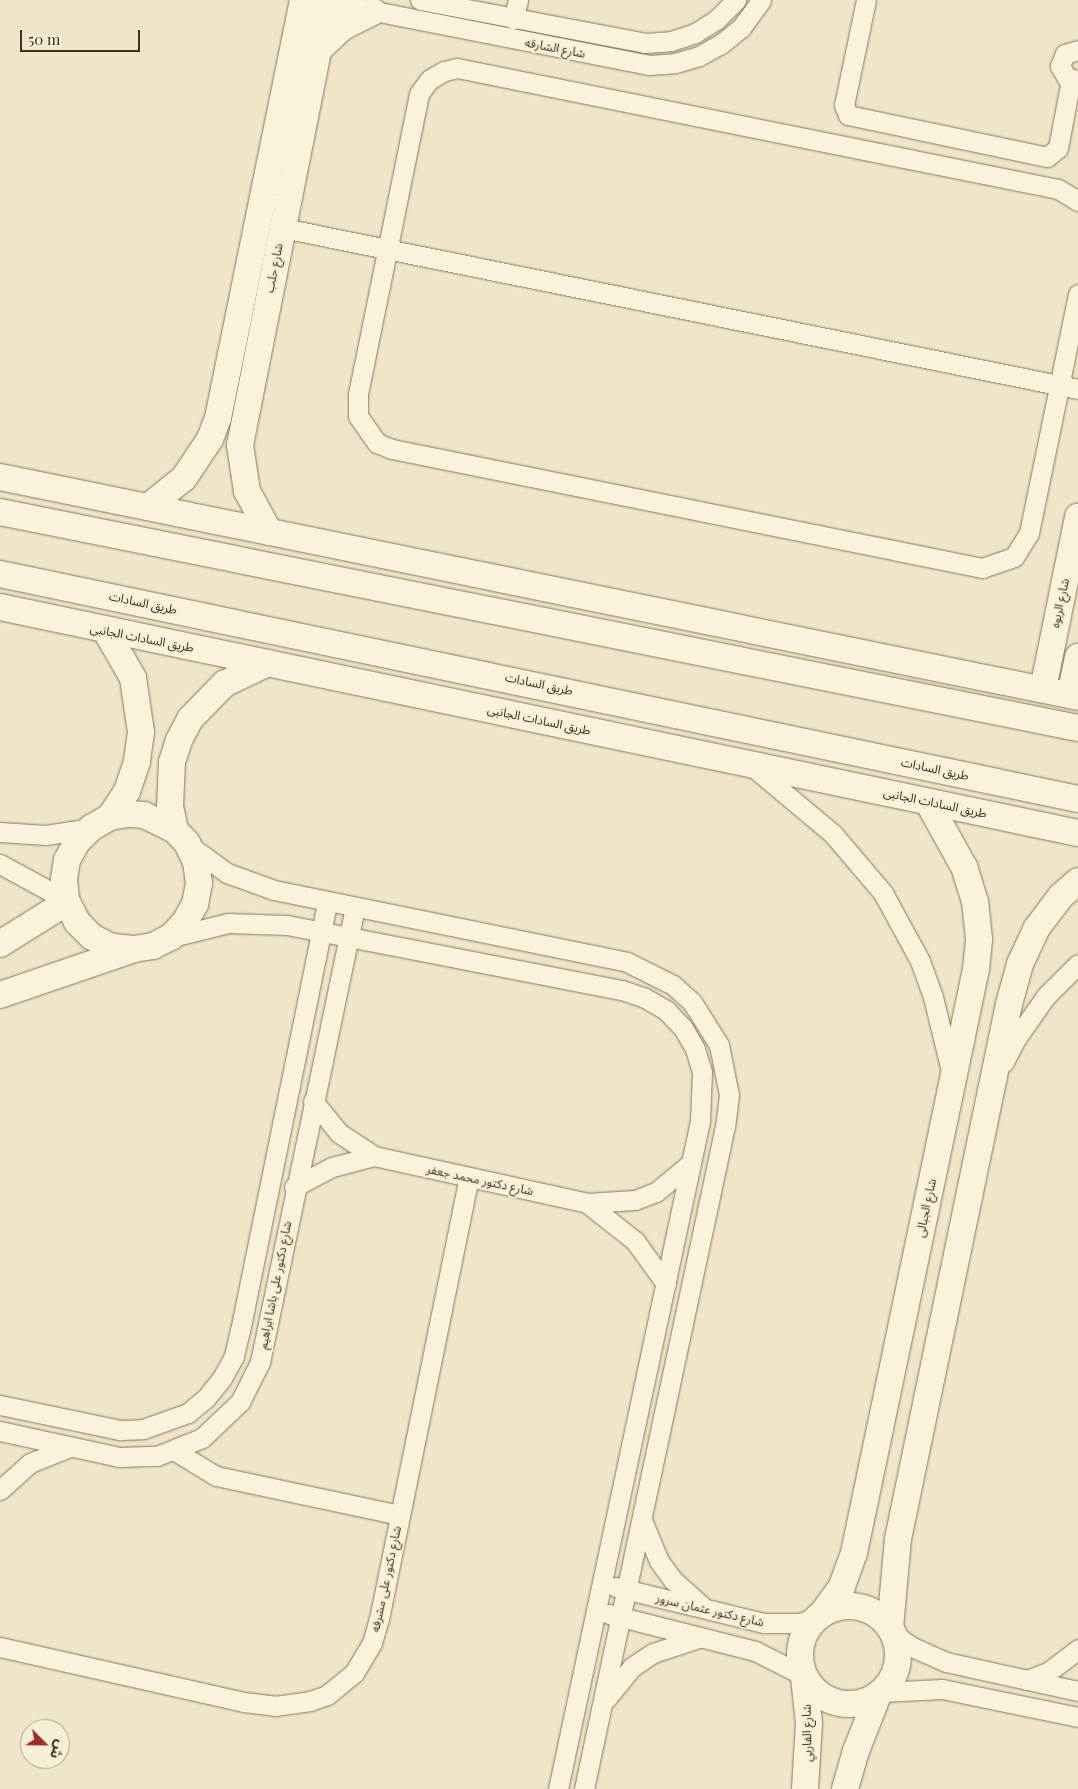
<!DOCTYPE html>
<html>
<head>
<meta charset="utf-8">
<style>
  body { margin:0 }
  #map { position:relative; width:1078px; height:1789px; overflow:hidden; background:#efe5c8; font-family:"Playfair Display","Noto Sans Arabic",serif }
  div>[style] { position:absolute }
  .roads { filter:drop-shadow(0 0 1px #8c775c) drop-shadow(0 0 1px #8c775c) }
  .street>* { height:19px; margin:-9.5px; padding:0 9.5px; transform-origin:9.5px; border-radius:9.5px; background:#f9f2dc }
  .secondary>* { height:26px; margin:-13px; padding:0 13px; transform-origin:13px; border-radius:13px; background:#f9f2dc }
  .secondary>.ring { margin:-13px; padding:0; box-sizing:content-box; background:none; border:26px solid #f9f2dc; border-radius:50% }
  span { translate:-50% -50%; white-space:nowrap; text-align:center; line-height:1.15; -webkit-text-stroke:4px #f6efd8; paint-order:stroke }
  .street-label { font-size:12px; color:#3c2f20 }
  .north { position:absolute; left:20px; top:1719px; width:50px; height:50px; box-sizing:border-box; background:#f6efd8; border:1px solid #aca28e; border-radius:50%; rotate:113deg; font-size:14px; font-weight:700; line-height:20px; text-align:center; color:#3c2f20 }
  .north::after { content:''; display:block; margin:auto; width:18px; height:22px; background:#9b2f2b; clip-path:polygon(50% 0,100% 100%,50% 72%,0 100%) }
  .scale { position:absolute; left:20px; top:30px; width:120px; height:22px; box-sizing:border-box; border:2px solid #3c2f20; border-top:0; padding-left:6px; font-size:15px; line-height:18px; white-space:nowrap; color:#3c2f20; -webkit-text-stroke:4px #f6efd8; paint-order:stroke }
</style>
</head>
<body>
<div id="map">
  <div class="roads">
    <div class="street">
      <div style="left:318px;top:0;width:337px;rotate:11.1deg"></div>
      <div style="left:649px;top:65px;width:26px;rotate:-4deg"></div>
      <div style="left:675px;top:63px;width:25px;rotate:-16deg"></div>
      <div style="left:699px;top:56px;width:25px;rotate:-29deg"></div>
      <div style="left:721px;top:44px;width:26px;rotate:-39deg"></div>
      <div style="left:741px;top:28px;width:34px;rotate:-54deg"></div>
      <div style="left:420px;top:0;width:229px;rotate:10.8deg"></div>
      <div style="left:645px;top:43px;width:26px;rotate:-4deg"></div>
      <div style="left:671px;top:41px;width:25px;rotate:-18deg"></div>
      <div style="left:695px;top:33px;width:26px;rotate:-32deg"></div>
      <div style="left:717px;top:19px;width:27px;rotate:-45deg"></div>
      <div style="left:866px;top:0;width:107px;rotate:101.8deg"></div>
      <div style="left:844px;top:105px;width:11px;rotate:68deg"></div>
      <div style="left:848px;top:115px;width:203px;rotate:11.9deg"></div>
      <div style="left:1047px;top:157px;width:14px;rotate:-39deg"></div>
      <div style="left:1058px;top:148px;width:69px;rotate:-79.2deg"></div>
      <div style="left:513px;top:19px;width:20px;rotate:-75deg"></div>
      <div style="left:1078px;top:50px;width:14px;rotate:163deg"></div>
      <div style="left:1065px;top:54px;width:13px;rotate:113deg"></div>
      <div style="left:1060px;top:66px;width:14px;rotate:60deg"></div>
      <div style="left:1067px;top:78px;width:11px;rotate:10deg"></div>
      <div style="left:1078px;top:201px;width:23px;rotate:-149deg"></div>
      <div style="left:1058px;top:189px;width:613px;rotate:-168.62deg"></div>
      <div style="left:457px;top:68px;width:13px;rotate:167deg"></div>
      <div style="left:444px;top:71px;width:17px;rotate:149deg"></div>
      <div style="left:429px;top:80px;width:17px;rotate:126deg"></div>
      <div style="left:419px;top:94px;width:307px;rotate:101.5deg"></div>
      <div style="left:358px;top:395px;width:21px;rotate:90deg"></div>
      <div style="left:358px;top:416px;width:33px;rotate:55deg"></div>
      <div style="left:377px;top:443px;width:16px;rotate:22deg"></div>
      <div style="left:392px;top:449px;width:602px;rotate:11.4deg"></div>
      <div style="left:982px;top:568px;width:34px;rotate:-19deg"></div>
      <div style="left:1014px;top:557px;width:28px;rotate:-58deg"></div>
      <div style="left:1029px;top:533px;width:244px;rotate:-78.4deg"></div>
      <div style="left:283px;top:228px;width:811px;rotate:11.45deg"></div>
      <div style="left:753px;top:767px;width:104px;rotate:39.9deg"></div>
      <div style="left:833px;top:834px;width:77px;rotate:49.7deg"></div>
      <div style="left:883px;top:893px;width:77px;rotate:61.4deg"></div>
      <div style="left:920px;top:961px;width:38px;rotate:70deg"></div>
      <div style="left:933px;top:997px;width:80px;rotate:76.3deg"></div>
      <div style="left:0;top:832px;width:46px;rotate:3.7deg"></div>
      <div style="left:46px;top:835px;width:46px;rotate:-8.8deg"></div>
      <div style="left:190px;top:846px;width:46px;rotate:36.1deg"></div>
      <div style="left:227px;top:873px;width:50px;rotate:19.9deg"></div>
      <div style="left:274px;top:890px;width:360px;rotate:11.5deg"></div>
      <div style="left:627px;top:962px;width:51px;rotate:26.6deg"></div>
      <div style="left:673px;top:985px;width:25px;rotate:42deg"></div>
      <div style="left:692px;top:1002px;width:51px;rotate:57.9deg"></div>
      <div style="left:719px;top:1045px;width:51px;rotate:78.7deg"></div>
      <div style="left:729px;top:1095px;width:31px;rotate:97deg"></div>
      <div style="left:725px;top:1126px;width:678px;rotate:102.01deg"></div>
      <div style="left:0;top:864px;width:75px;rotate:28.6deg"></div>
      <div style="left:172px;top:937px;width:58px;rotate:-14deg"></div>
      <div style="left:228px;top:923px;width:59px;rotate:1.9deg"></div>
      <div style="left:287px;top:925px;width:341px;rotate:11deg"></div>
      <div style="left:622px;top:990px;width:24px;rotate:19deg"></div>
      <div style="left:645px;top:998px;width:24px;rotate:30deg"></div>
      <div style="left:666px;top:1010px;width:25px;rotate:47deg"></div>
      <div style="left:683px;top:1028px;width:24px;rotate:60deg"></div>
      <div style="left:695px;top:1049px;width:24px;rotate:73deg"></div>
      <div style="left:702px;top:1072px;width:49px;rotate:92.3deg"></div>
      <div style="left:700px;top:1121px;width:683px;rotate:102deg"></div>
      <div style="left:1004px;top:1062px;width:25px;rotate:-63deg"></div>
      <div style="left:1015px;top:1040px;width:54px;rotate:-54.8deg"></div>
      <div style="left:1046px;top:996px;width:45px;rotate:-45deg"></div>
      <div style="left:313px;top:1101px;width:41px;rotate:50.9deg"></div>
      <div style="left:339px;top:1133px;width:42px;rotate:33.3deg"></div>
      <div style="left:374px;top:1156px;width:218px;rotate:12.4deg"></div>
      <div style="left:587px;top:1203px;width:48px;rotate:-3.6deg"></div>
      <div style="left:635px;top:1200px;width:22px;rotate:-21deg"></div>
      <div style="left:656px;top:1192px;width:45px;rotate:-39.6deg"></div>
      <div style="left:294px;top:1187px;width:43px;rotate:-27.8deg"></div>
      <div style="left:332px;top:1167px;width:43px;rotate:-14.7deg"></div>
      <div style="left:587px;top:1203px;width:61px;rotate:38.4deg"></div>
      <div style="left:635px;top:1241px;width:53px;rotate:54.2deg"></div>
      <div style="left:0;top:1405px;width:123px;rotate:11.8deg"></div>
      <div style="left:120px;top:1430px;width:23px;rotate:-2deg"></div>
      <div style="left:143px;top:1429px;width:48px;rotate:-19.6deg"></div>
      <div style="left:188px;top:1413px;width:23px;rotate:-40deg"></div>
      <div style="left:206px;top:1398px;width:26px;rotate:-51deg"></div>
      <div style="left:222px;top:1378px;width:25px;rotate:-61deg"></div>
      <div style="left:234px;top:1356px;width:26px;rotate:-77deg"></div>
      <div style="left:240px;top:1331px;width:438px;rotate:-78.5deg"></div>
      <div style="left:0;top:1431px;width:122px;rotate:12.3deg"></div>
      <div style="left:119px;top:1457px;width:38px;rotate:-2deg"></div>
      <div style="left:157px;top:1456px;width:48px;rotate:-21.8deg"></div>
      <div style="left:202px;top:1438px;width:52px;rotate:-43.5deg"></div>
      <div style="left:240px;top:1402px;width:45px;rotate:-63.4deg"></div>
      <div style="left:260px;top:1362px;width:464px;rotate:-78.2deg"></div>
      <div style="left:175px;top:1451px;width:48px;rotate:31.4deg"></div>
      <div style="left:216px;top:1476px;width:188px;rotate:12deg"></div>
      <div style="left:0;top:1490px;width:40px;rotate:-42deg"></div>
      <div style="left:30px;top:1463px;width:43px;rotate:-21.8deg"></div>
      <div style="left:642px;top:1520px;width:44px;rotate:67.5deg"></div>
      <div style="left:659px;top:1561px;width:24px;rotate:54deg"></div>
      <div style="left:673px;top:1580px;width:39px;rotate:42deg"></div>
      <div style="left:616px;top:1587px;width:152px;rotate:13.7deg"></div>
      <div style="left:764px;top:1623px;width:36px"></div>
      <div style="left:800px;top:1623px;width:20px;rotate:-20deg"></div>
      <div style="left:609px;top:1614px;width:151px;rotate:14.2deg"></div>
      <div style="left:755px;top:1651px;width:54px;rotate:26.6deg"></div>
      <div style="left:893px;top:1633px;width:21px;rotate:37deg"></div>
      <div style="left:910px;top:1646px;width:39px;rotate:24deg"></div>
      <div style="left:946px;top:1662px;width:135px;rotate:12.4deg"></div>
      <div style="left:0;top:1647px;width:250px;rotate:12.7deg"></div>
      <div style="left:244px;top:1702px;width:31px;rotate:7deg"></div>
      <div style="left:275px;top:1706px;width:35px;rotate:-8deg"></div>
      <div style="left:310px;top:1701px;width:18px;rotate:-19deg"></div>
      <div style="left:327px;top:1695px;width:35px;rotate:-39deg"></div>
      <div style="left:354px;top:1673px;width:35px;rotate:-59deg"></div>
      <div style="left:372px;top:1643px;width:25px;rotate:-74deg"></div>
      <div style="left:379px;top:1619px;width:451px;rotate:-78.5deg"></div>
      <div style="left:1027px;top:1680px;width:22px;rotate:-21deg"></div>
      <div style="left:1048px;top:1672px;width:38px;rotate:-37deg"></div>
      <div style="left:881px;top:1692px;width:61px;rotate:-2.8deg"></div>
      <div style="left:942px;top:1689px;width:139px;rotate:11.6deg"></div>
      <div style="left:606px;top:1699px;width:41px;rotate:-50.9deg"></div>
      <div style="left:632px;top:1667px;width:25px;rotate:-34deg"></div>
      <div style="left:653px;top:1653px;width:48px;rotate:-18.1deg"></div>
    </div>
    <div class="secondary">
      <div style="left:318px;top:50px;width:34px;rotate:-43deg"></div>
      <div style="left:343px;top:27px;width:34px;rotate:-27deg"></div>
      <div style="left:0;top:477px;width:1100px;rotate:11.53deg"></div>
      <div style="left:148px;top:507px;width:46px;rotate:-38.9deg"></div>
      <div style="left:184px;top:478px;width:47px;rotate:-56.3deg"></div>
      <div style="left:210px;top:439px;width:22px;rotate:-69deg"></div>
      <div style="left:218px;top:418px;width:427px;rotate:-78.5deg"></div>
      <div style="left:0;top:512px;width:1099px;rotate:11.33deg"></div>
      <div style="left:269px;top:532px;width:47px;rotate:-118.2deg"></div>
      <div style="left:247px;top:491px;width:47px;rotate:-98.7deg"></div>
      <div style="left:240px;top:445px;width:454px;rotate:-78.8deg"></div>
      <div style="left:0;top:574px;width:1101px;rotate:11.79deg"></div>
      <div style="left:0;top:607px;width:1101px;rotate:11.84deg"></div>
      <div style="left:106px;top:631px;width:54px;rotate:60.1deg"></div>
      <div style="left:133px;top:678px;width:55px;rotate:81.6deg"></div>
      <div style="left:141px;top:732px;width:30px;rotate:98deg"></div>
      <div style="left:137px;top:762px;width:31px;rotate:109deg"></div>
      <div style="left:127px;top:791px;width:31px;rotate:123deg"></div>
      <div style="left:1043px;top:689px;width:176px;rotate:-78.5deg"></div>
      <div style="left:1070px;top:695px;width:39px;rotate:-78deg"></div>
      <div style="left:175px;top:830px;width:34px;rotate:-154deg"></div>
      <div style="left:144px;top:815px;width:16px;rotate:-176deg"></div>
      <div style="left:128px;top:814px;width:18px;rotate:171deg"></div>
      <div style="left:110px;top:817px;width:22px;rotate:150deg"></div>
      <div style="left:91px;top:828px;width:20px;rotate:135deg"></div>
      <div style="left:77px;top:842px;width:21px;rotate:119deg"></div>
      <div style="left:67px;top:860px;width:20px;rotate:99deg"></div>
      <div style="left:64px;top:880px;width:20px;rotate:84deg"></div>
      <div style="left:66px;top:900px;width:25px;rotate:63deg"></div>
      <div style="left:77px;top:922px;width:21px;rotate:45deg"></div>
      <div style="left:92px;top:937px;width:22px;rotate:27deg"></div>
      <div style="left:112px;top:947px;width:22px;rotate:5deg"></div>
      <div style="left:134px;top:949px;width:19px;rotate:-9deg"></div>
      <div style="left:153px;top:946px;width:20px;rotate:-27deg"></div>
      <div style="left:171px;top:937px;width:21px;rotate:-47deg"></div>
      <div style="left:185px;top:922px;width:21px;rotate:-61deg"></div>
      <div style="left:195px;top:904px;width:21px;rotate:-79deg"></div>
      <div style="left:199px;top:883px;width:21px;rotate:-98deg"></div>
      <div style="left:196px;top:862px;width:21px;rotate:-115deg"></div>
      <div style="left:187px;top:843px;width:18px;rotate:-133deg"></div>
      <div style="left:175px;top:830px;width:24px;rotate:-102deg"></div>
      <div style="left:170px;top:807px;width:45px;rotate:-87.5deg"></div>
      <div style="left:172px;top:762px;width:23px;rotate:-72deg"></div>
      <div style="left:179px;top:740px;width:24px;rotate:-62deg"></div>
      <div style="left:190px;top:719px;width:49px;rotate:-45.8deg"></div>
      <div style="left:224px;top:684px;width:49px;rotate:-25.5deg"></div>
      <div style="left:0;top:944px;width:79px;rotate:-32.1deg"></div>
      <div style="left:0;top:995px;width:142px;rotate:-18.9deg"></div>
      <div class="ring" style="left:800px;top:1606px;width:72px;height:72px"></div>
      <div style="left:822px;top:1614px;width:34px;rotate:-54deg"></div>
      <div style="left:842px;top:1586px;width:35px;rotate:-70deg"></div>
      <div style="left:854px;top:1553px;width:597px;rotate:-78.2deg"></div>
      <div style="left:976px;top:969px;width:30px;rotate:-84deg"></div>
      <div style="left:979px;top:939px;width:37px;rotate:-96deg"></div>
      <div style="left:975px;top:902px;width:37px;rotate:-107deg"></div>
      <div style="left:964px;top:867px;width:74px;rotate:-119deg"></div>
      <div style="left:890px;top:1628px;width:89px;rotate:-84.9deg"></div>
      <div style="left:898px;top:1539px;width:546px;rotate:-78.28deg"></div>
      <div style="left:1009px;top:1004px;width:41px;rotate:-74.6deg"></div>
      <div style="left:1020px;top:964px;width:38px;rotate:-65deg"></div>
      <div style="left:1036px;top:929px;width:41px;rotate:-52.9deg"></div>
      <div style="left:1061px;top:896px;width:23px;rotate:-41deg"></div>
      <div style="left:804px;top:1678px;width:45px;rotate:83.7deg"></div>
      <div style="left:809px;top:1723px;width:66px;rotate:93.5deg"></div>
      <div style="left:845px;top:1789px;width:40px;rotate:-74deg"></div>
      <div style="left:856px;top:1751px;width:60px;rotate:-68.6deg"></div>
    </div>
  </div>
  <div class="street-label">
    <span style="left:555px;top:48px;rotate:11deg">شارع الشارقه</span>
    <span style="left:274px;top:268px;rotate:-79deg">شارع حلب</span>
    <span style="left:143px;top:603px;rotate:12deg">طريق السادات</span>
    <span style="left:1060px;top:603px;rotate:-78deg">شارع الربوه</span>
    <span style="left:142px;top:638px;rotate:11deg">طريق السادات الجانبى</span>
    <span style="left:539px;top:684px;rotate:12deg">طريق السادات</span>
    <span style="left:539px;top:720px;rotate:12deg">طريق السادات الجانبى</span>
    <span style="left:935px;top:769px;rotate:12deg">طريق السادات</span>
    <span style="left:935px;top:803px;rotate:12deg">طريق السادات الجانبى</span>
    <span style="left:480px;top:1180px;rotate:12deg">شارع دكتور محمد جعفر</span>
    <span style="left:926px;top:1208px;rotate:-78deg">شارع الجبالى</span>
    <span style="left:275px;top:1285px;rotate:-79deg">شارع دكتور على باشا ابراهيم</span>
    <span style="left:386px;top:1579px;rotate:-78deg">شارع دكتور على مشرفه</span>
    <span style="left:710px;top:1610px;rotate:13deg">شارع دكتور عثمان سرور</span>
    <span style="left:807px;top:1733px;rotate:-91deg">شارع الفاربي</span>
  </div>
  <div class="north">ش</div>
  <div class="scale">50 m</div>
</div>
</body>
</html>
